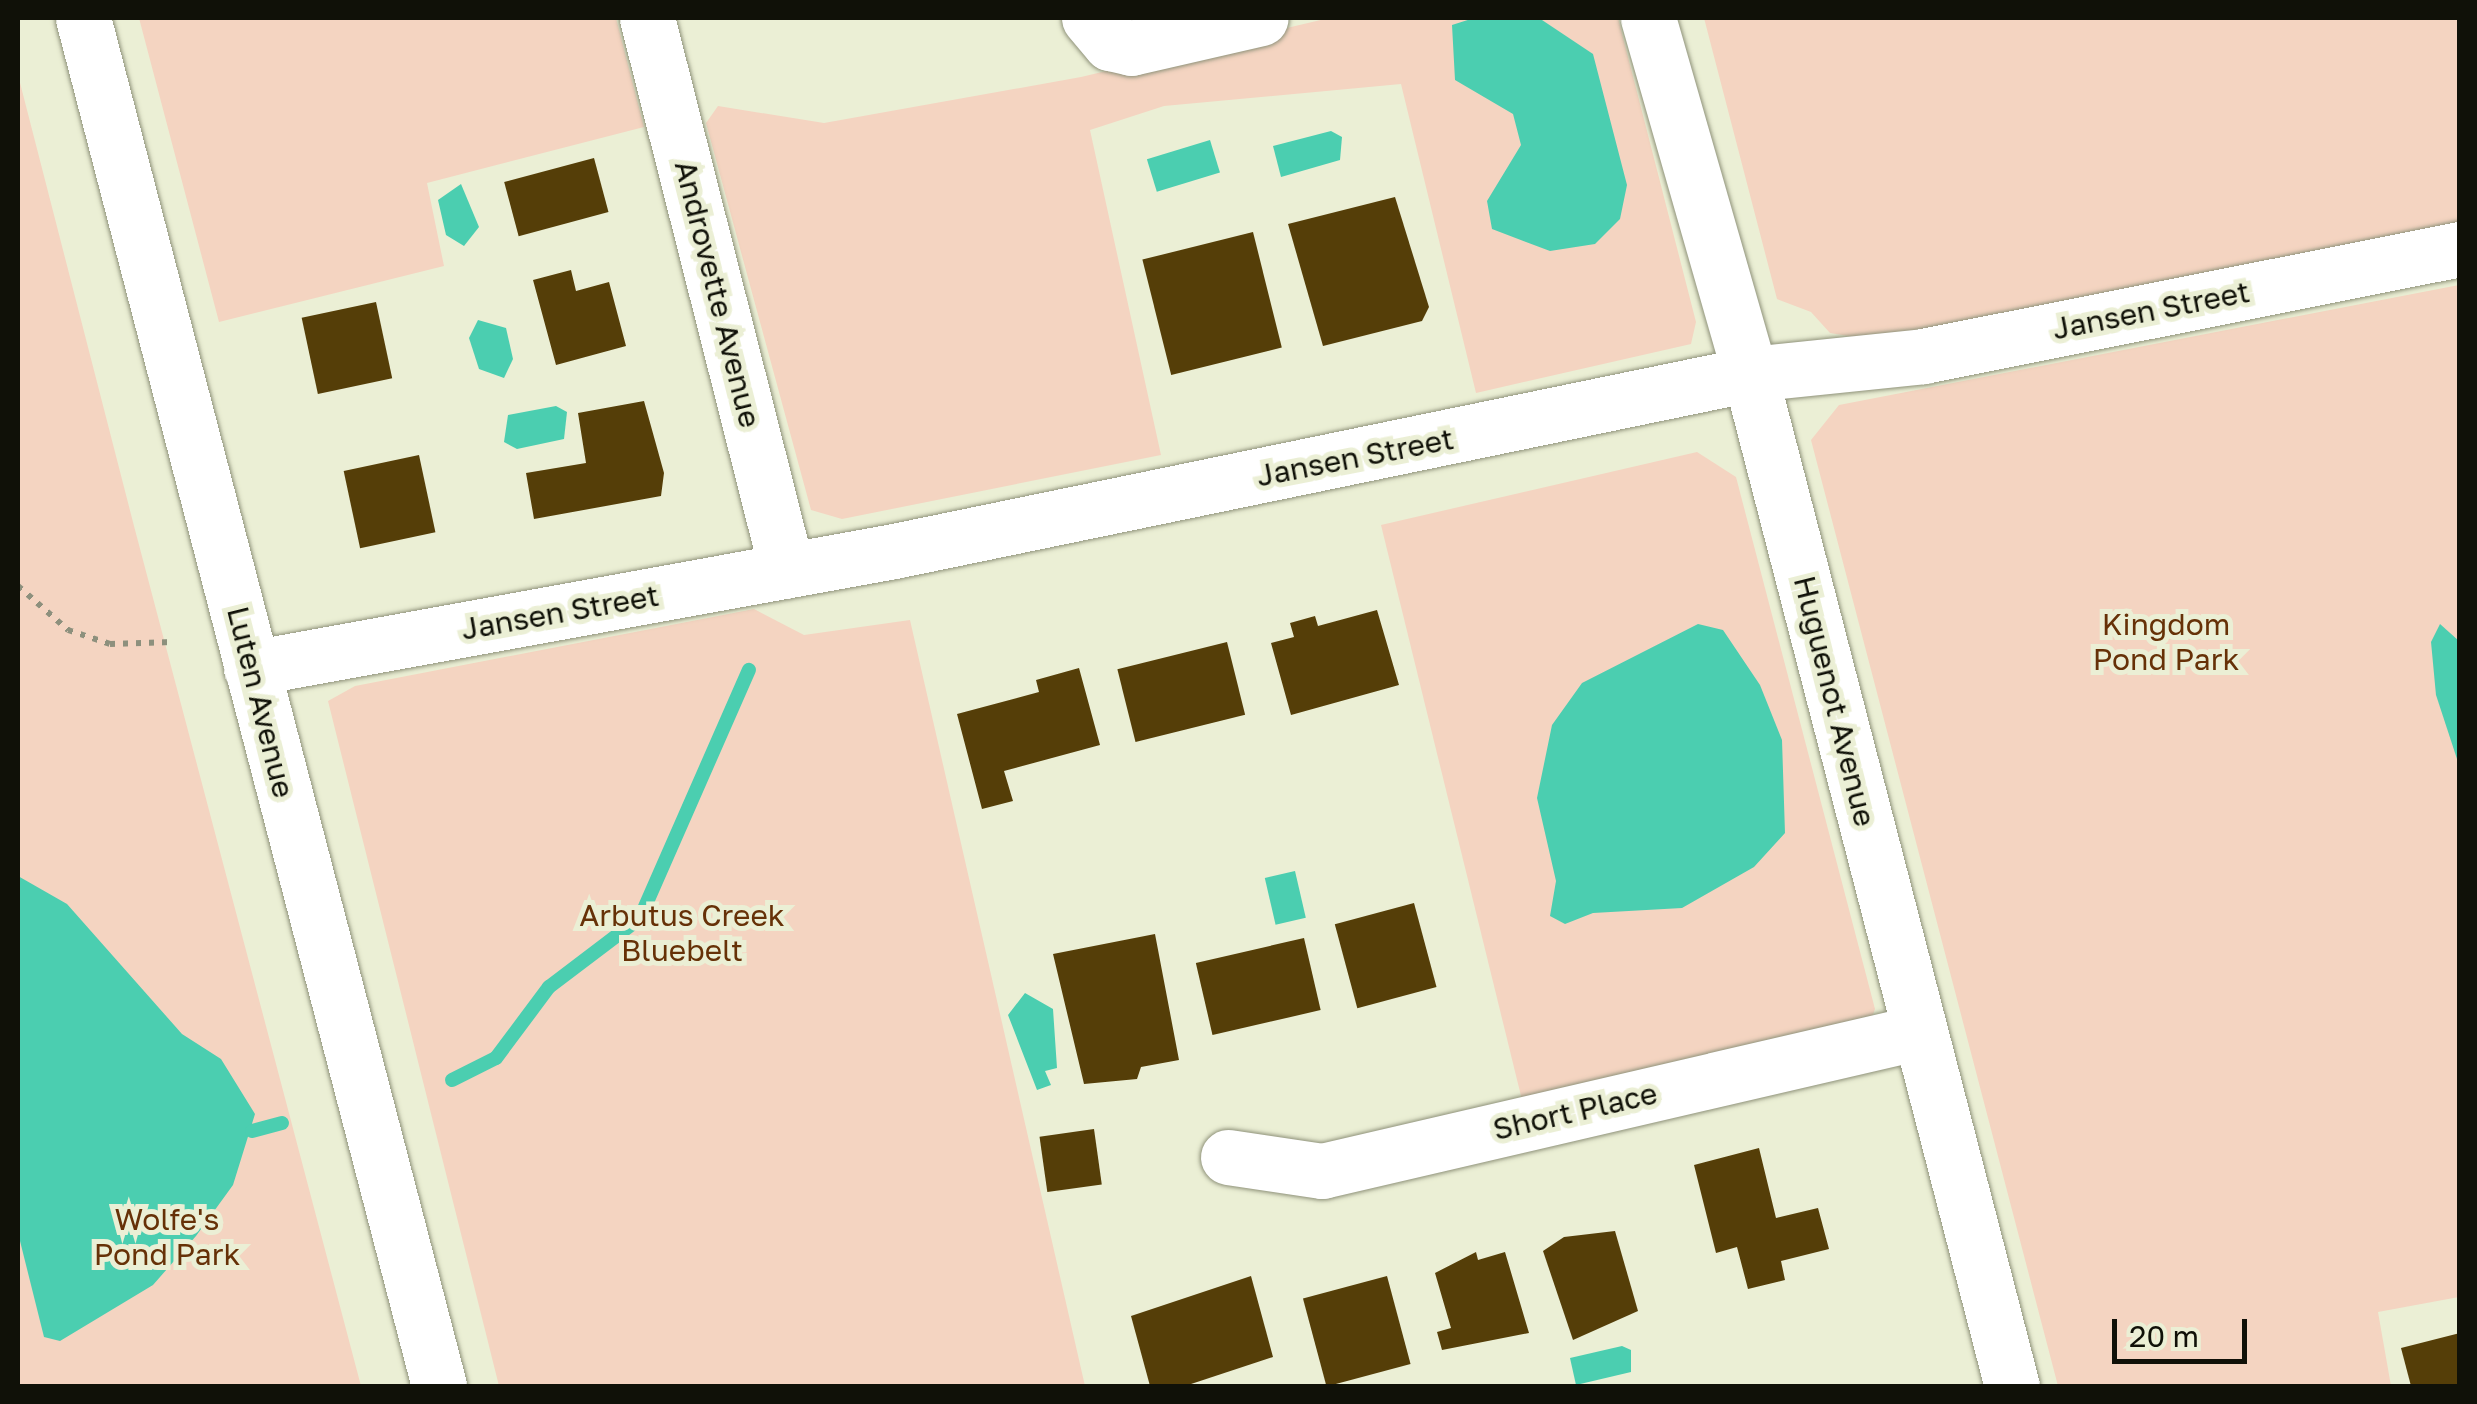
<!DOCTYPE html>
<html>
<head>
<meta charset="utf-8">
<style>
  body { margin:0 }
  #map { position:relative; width:2477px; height:1404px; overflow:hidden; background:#ebefd5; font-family:"Golos Text",sans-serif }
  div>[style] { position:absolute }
  .green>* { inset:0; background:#f4d4c1 }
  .water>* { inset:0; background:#4bceb0; transform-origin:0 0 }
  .stream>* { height:14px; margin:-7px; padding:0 7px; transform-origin:7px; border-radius:7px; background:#4bceb0 }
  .building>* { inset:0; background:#553e08; transform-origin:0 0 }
  .path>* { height:6px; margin-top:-3px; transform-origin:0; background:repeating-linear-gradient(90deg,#8d907d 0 5px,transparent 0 13px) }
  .roads { filter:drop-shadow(0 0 2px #8f927a) drop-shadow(0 0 2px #8f927a) }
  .street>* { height:55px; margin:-27.5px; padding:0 27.5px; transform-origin:27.5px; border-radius:27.5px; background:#fff }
  .secondary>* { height:55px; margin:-27.5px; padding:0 27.5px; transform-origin:27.5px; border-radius:27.5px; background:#fff }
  span { translate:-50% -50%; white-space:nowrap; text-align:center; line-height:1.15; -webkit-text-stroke:10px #ebefd5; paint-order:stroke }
  .street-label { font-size:30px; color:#101108 }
  .park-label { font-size:30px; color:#663107 }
  .frame { position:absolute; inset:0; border:20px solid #101108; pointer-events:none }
  .scale { position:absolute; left:2112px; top:1319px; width:135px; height:45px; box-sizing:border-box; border:5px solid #101108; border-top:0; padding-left:12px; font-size:30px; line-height:35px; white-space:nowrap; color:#101108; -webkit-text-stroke:8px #ebefd5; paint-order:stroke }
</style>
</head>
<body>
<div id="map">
  <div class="green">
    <div style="clip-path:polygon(139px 18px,616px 18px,644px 127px,427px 183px,444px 266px,219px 322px)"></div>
    <div style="clip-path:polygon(1329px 18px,1618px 18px,1696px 322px,1691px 344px,1476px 393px,1401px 84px,1164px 106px,1090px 130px,1161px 455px,842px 519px,811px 510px,706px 123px,718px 106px,824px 123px,1081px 77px)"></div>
    <div style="clip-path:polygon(1704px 18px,2459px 18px,2459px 224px,1873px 340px,1830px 333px,1811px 312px,1777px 299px)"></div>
    <div style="clip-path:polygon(18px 75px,134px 526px,361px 1386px,18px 1386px)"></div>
    <div style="clip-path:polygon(2459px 285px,2459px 1297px,2378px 1312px,2391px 1386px,2058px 1386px,1811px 440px,1839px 405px)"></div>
    <div style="clip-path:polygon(1697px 452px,1736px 477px,1875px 1009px,1871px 1020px,1522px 1100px,1381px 525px)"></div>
    <div style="clip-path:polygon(754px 609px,804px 635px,910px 620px,1085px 1386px,499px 1386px,328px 701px,355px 686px)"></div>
  </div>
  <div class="water">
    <div style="clip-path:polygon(1474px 18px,1539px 18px,1593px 54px,1627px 185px,1620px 219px,1595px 244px,1550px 251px,1492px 229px,1487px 201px,1521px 145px,1513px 114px,1455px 80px,1452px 25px)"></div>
    <div style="clip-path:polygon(1331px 131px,1342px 137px,1340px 160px,1281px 177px,1273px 146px)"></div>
    <div style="left:1210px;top:140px;width:34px;height:66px;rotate:73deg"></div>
    <div style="clip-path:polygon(461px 184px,479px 227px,464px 246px,446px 235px,438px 200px)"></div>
    <div style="clip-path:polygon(478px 320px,506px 328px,513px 359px,504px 378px,479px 369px,469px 338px)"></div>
    <div style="clip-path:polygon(556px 406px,567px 412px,564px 439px,517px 449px,504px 442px,508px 415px)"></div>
    <div style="clip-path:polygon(1698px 624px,1723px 630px,1760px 685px,1782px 740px,1785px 833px,1754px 867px,1682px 908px,1593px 913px,1565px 924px,1550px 916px,1556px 881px,1537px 798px,1552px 725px,1582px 683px)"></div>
    <div style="clip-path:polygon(2440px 624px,2459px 641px,2459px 765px,2436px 695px,2431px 642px)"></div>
    <div style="left:1295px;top:871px;width:48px;height:31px;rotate:77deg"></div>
    <div style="clip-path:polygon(18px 876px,67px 904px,182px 1034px,221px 1059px,255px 1114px,233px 1185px,196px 1236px,153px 1285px,60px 1341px,44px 1337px,18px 1233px)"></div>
    <div style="clip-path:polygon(1025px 993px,1053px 1009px,1057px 1068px,1045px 1071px,1051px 1085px,1037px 1090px,1008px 1015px)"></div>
    <div style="clip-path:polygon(1622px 1346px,1631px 1350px,1631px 1372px,1576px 1385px,1570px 1358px)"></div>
  </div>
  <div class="stream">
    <div style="left:452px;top:1080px;width:49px;rotate:-26.6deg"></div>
    <div style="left:496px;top:1058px;width:89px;rotate:-53.3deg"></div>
    <div style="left:549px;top:987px;width:114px;rotate:-37.2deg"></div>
    <div style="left:640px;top:918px;width:271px;rotate:-66.3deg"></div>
    <div style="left:252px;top:1131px;width:31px;rotate:-15deg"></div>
  </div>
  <div class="building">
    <div style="left:594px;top:158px;width:56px;height:93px;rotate:75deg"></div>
    <div style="clip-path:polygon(1395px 197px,1429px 307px,1422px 321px,1323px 346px,1288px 224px)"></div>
    <div style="left:1253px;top:232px;width:119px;height:114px;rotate:76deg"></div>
    <div style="clip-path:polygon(571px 270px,576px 291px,609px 282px,626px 346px,556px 365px,533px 280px)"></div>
    <div style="left:376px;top:302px;width:78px;height:76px;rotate:78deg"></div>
    <div style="clip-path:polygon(644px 401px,664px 473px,661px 496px,534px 519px,526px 473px,586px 463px,578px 413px)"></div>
    <div style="left:419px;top:455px;width:79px;height:77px;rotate:78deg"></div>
    <div style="clip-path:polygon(1377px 610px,1399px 685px,1291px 715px,1271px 643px,1294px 637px,1290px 623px,1315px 616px,1318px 626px)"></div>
    <div style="left:1227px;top:642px;width:75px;height:113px;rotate:76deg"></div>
    <div style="clip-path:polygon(1079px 668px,1100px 745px,1004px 771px,1013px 801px,982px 809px,957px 714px,1039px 692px,1036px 680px)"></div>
    <div style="left:1414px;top:903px;width:87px;height:82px;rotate:75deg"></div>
    <div style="clip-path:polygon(1155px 934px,1179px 1060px,1141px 1067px,1137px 1079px,1084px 1084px,1053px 954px)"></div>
    <div style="left:1304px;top:938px;width:74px;height:111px;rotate:77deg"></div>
    <div style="left:1094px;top:1129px;width:56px;height:55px;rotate:82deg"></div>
    <div style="clip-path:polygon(1759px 1148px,1776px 1218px,1818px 1208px,1829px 1249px,1781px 1261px,1785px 1280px,1748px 1289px,1737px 1247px,1716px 1253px,1694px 1165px)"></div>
    <div style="clip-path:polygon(1615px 1231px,1638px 1311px,1573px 1340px,1543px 1251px,1564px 1237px)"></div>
    <div style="clip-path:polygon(1476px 1252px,1478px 1260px,1505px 1252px,1529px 1333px,1442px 1350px,1437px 1332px,1451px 1328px,1435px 1273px)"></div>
    <div style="clip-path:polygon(1251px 1276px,1273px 1357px,1185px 1386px,1150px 1386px,1131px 1316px)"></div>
    <div style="left:1387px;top:1276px;width:91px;height:87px;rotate:75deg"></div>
    <div style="clip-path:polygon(2460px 1333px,2460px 1386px,2411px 1386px,2401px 1348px)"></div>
  </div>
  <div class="path">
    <div style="left:18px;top:586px;width:67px;rotate:41.3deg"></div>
    <div style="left:68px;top:630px;width:44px;rotate:18.4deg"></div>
    <div style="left:110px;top:644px;width:63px;rotate:-1.8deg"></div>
  </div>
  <div class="roads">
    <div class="street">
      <div style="left:83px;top:18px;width:1414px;rotate:75.41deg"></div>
      <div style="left:647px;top:18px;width:570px;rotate:75.79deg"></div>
      <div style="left:1089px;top:18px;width:33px;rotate:50deg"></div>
      <div style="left:1110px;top:43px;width:22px;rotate:13deg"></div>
      <div style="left:1131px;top:48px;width:133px;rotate:-13deg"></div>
      <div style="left:251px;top:668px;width:654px;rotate:-10.31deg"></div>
      <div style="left:894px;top:551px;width:874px;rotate:-11.68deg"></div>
      <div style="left:1750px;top:374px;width:174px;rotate:-5.9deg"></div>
      <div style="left:1923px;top:356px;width:548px;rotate:-11.27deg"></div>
      <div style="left:1228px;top:1157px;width:95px;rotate:8.5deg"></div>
      <div style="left:1322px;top:1171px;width:614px;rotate:-13.09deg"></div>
    </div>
    <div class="secondary">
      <div style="left:1648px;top:18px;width:370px;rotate:74deg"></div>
      <div style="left:1750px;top:374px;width:1045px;rotate:75.49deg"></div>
    </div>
  </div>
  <div class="street-label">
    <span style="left:718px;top:294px;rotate:76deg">Androvette Avenue</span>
    <span style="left:2151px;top:310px;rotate:-11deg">Jansen Street</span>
    <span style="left:1355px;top:457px;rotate:-11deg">Jansen Street</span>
    <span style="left:560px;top:612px;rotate:-10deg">Jansen Street</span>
    <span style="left:1835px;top:701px;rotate:76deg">Huguenot Avenue</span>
    <span style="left:261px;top:702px;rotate:76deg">Luten Avenue</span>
    <span style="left:1575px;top:1111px;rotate:-13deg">Short Place</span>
  </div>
  <div class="park-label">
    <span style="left:2166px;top:641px">Kingdom<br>Pond Park</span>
    <span style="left:682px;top:932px">Arbutus Creek<br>Bluebelt</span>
    <span style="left:167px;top:1236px">Wolfe's<br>Pond Park</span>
  </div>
  <div class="frame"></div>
  <div class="scale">20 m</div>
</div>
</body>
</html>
